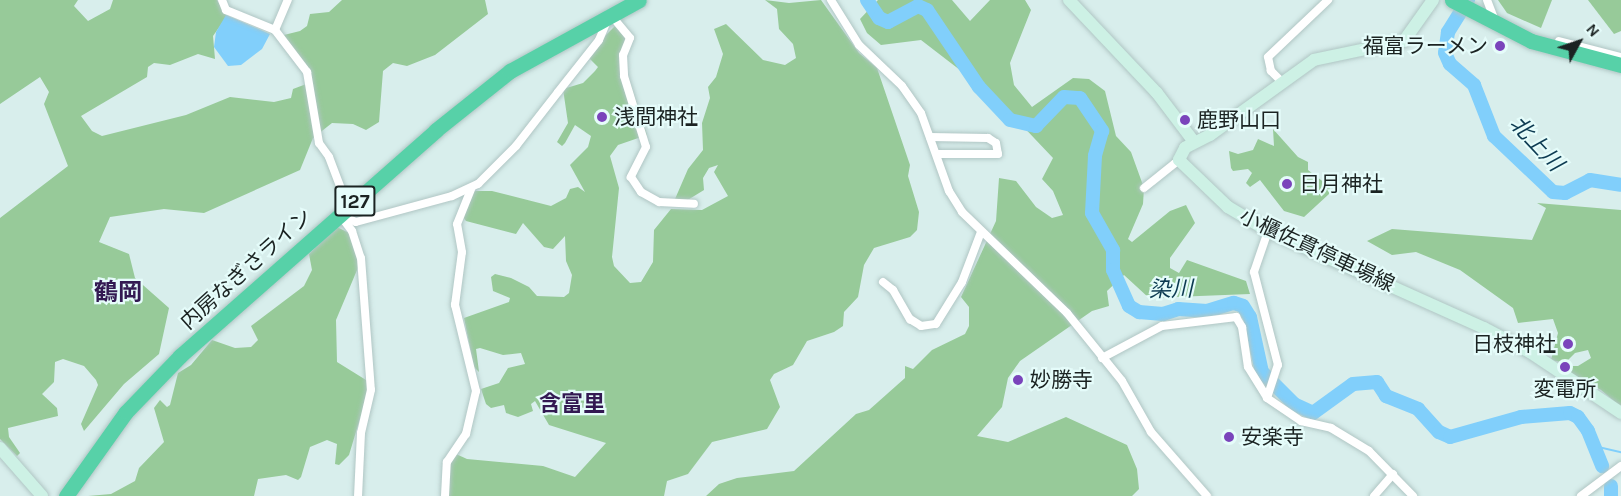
<!DOCTYPE html>
<html>
<head>
<meta charset="utf-8">
<style>
  body { margin:0 }
  #map { position:relative; width:1621px; height:496px; overflow:hidden; background:#d8eeec; font-family:Karla,"Noto Sans JP",sans-serif }
  div>[style] { position:absolute }
  .green>* { inset:0; background:#97ca99 }
  .water>* { inset:0; background:#81cffb }
  .stream>* { height:2px; margin:-1px; padding:0 1px; transform-origin:1px; border-radius:1px; background:#81cffb }
  .river>* { height:14px; margin:-7px; padding:0 7px; transform-origin:7px; border-radius:7px; background:#81cffb }
  .roads { filter:drop-shadow(0 0 2px #b0c6c4) drop-shadow(0 0 2px #b0c6c4) }
  .street>* { height:8px; margin:-4px; padding:0 4px; transform-origin:4px; border-radius:4px; background:#fff }
  .secondary>* { height:12px; margin:-6px; padding:0 6px; transform-origin:6px; border-radius:6px; background:#cdf1e5 }
  .highway>* { height:15px; margin:-7.5px; padding:0 7.5px; transform-origin:7.5px; border-radius:7.5px; background:#57d1a8 }
  .dots>* { width:16px; height:16px; translate:-50% -50%; box-sizing:border-box; border:3px solid #e5fcfa; border-radius:50% }
  span { translate:-50% -50%; white-space:nowrap; text-align:center; line-height:1.15; -webkit-text-stroke:4.5px #e5fcfa; paint-order:stroke }
  .shield-label span { padding:2px 4px; background:#e5fcfa; border:2px solid; border-radius:4px; -webkit-text-stroke-width:0 }
  .shield-label { font-size:20px; color:#1b2322; font-weight:700 }
  .poi-label { font-size:21px; color:#1b2322 }
  .right { translate:-100% -50%; text-align:right }
  .left { translate:0 -50%; text-align:left }
  .street-label { font-size:21px; color:#1b2322 }
  .water-label { font-size:22px; color:#0c3a51; font-style:italic }
  .neighbourhood-label { font-size:22px; color:#331952; font-weight:700 }
  .quarter-label { font-size:24px; color:#331952; font-weight:700 }
  .north { position:absolute; left:1549px; top:12px; width:60px; height:60px; -webkit-text-stroke:4px #e5fcfa; paint-order:stroke; rotate:50deg; font-size:16px; font-weight:700; line-height:24px; text-align:center; color:#1b2322 }
  .north::after { content:''; display:block; margin:auto; width:21px; height:27px; background:#1b2322; clip-path:polygon(50% 0,100% 100%,50% 72%,0 100%) }
</style>
</head>
<body>
<div id="map">
  <div class="green">
    <div style="clip-path:polygon(0 0,78px 0,74px 6px,88px 21px,110px 9px,113px 0,217px 0,227px 16px,213px 36px,215px 59px,198px 54px,170px 65px,154px 63px,148px 67px,147px 77px,81px 116px,92px 131px,102px 136px,186px 115px,230px 97px,274px 102px,291px 98px,293px 89px,309px 83px,284px 35px,300px 31px,307px 26px,310px 14px,329px 12px,342px 0,485px 0,488px 14px,435px 55px,407px 66px,393px 63px,383px 71px,379px 122px,366px 130px,353px 124px,332px 123px,313px 138px,300px 170px,204px 213px,164px 209px,110px 217px,99px 242px,129px 254px,135px 278px,169px 308px,159px 354px,124px 384px,84px 431px,81px 424px,98px 385px,96px 380px,84px 366px,63px 359px,55px 362px,54px 382px,42px 394px,57px 408px,58px 416px,8px 428px,9px 437px,20px 453px,17px 456px,0 439px,0 218px,68px 166px,44px 104px,49px 92px,40px 77px,0 104px)"></div>
    <div style="clip-path:polygon(765px 0,789px 3px,821px 0,859px 53px,877px 68px,910px 165px,908px 176px,919px 212px,917px 230px,910px 237px,874px 248px,864px 265px,858px 297px,844px 312px,843px 326px,834px 332px,807px 341px,793px 365px,774px 374px,770px 380px,780px 407px,767px 429px,712px 442px,688px 474px,667px 481px,664px 496px,448px 496px,450px 463px,456px 454px,467px 459px,543px 466px,575px 477px,606px 443px,549px 425px,535px 401px,531px 404px,533px 411px,518px 417px,506px 413px,504px 405px,491px 408px,486px 404px,481px 389px,499px 383px,508px 368px,525px 364px,521px 353px,503px 355px,480px 348px,476px 349px,479px 372px,474px 367px,464px 318px,509px 302px,510px 298px,493px 291px,491px 277px,495px 274px,511px 278px,529px 287px,537px 296px,564px 297px,569px 293px,572px 275px,566px 261px,565px 236px,553px 249px,544px 247px,523px 223px,516px 234px,466px 221px,463px 217px,474px 191px,492px 191px,551px 206px,566px 198px,570px 189px,578px 187px,585px 192px,570px 165px,588px 147px,591px 136px,575px 125px,565px 143px,562px 146px,557px 142px,568px 123px,563px 89px,583px 83px,595px 71px,598px 67px,586px 55px,617px 24px,629px 33px,622px 57px,647px 135px,618px 145px,610px 156px,619px 188px,612px 257px,614px 266px,630px 283px,641px 282px,653px 262px,654px 230px,671px 209px,702px 210px,728px 196px,714px 172px,718px 165px,709px 168px,703px 178px,704px 190px,686px 201px,676px 202px,675px 199px,688px 169px,703px 150px,702px 123px,710px 98px,708px 87px,716px 77px,723px 54px,714px 29px,726px 24px,763px 60px,785px 65px,796px 58px,793px 44px,779px 29px,777px 9px)"></div>
    <div style="clip-path:polygon(878px 0,952px 0,970px 21px,990px 0,1025px 0,1031px 10px,1010px 63px,1014px 85px,1032px 107px,1073px 78px,1089px 79px,1105px 91px,1116px 136px,1131px 152px,1144px 188px,1143px 204px,1128px 239px,1132px 242px,1170px 211px,1186px 205px,1195px 223px,1170px 258px,1170px 268px,1179px 273px,1187px 260px,1246px 281px,1250px 294px,1149px 298px,1124px 275px,1107px 291px,1109px 306px,1092px 311px,1020px 361px,1008px 378px,1002px 407px,977px 436px,1008px 442px,1066px 417px,1127px 445px,1137px 469px,1139px 489px,1132px 496px,706px 496px,719px 484px,737px 478px,794px 471px,856px 414px,869px 410px,905px 378px,905px 366px,913px 369px,932px 350px,965px 334px,969px 326px,969px 307px,961px 297px,996px 221px,999px 178px,1016px 181px,1036px 207px,1052px 218px,1063px 215px,1053px 191px,1042px 179px,1053px 158px,995px 97px,921px 40px,881px 45px,867px 33px,860px 19px)"></div>
    <div style="clip-path:polygon(1498px 0,1552px 0,1541px 28px,1507px 13px)"></div>
    <div style="clip-path:polygon(1588px 0,1621px 0,1621px 31px,1614px 34px)"></div>
    <div style="clip-path:polygon(1273px 129px,1298px 157px,1308px 162px,1308px 170px,1330px 187px,1329px 194px,1304px 217px,1284px 211px,1260px 180px,1250px 187px,1246px 183px,1252px 173px,1248px 169px,1233px 171px,1231px 168px,1229px 151px,1238px 154px,1253px 150px,1258px 139px,1274px 146px)"></div>
    <div style="clip-path:polygon(1537px 203px,1621px 210px,1621px 407px,1601px 390px,1564px 369px,1565px 366px,1578px 366px,1591px 358px,1588px 350px,1575px 353px,1565px 363px,1551px 360px,1558px 333px,1553px 319px,1518px 323px,1513px 308px,1460px 270px,1416px 252px,1392px 255px,1367px 241px,1392px 229px,1532px 240px,1546px 208px)"></div>
    <div style="clip-path:polygon(337px 227px,351px 234px,360px 263px,336px 320px,337px 362px,366px 380px,369px 389px,349px 455px,339px 465px,335px 464px,337px 444px,327px 440px,310px 447px,301px 477px,298px 480px,286px 475px,258px 479px,254px 496px,88px 496px,111px 494px,135px 481px,139px 468px,164px 442px,154px 408px,160px 400px,167px 407px,170px 405px,178px 373px,191px 365px,212px 340px,235px 348px,251px 347px,258px 340px,251px 326px,304px 286px,312px 270px,309px 254px)"></div>
  </div>
  <div class="water">
    <div style="clip-path:polygon(226px 15px,270px 34px,262px 49px,241px 65px,228px 66px,214px 47px,216px 32px)"></div>
  </div>
  <div class="stream">
    <div style="left:1594px;top:446px;width:28px;rotate:13deg"></div>
  </div>
  <div class="river">
    <div style="left:867px;top:0;width:22px;rotate:56deg"></div>
    <div style="left:879px;top:18px;width:10px;rotate:24deg"></div>
    <div style="left:888px;top:22px;width:34px;rotate:-28deg"></div>
    <div style="left:918px;top:6px;width:10px;rotate:24deg"></div>
    <div style="left:927px;top:10px;width:93px;rotate:56deg"></div>
    <div style="left:979px;top:87px;width:45px;rotate:46.8deg"></div>
    <div style="left:1010px;top:120px;width:27px;rotate:13deg"></div>
    <div style="left:1036px;top:126px;width:40px;rotate:-46deg"></div>
    <div style="left:1064px;top:97px;width:16px;rotate:4deg"></div>
    <div style="left:1080px;top:98px;width:40px;rotate:56deg"></div>
    <div style="left:1102px;top:131px;width:26px;rotate:106deg"></div>
    <div style="left:1095px;top:156px;width:57px;rotate:93deg"></div>
    <div style="left:1092px;top:213px;width:43px;rotate:60.4deg"></div>
    <div style="left:1113px;top:250px;width:20px;rotate:90deg"></div>
    <div style="left:1113px;top:270px;width:39px;rotate:66deg"></div>
    <div style="left:1129px;top:306px;width:12px;rotate:31deg"></div>
    <div style="left:1139px;top:312px;width:24px;rotate:5deg"></div>
    <div style="left:1163px;top:314px;width:16px;rotate:-18deg"></div>
    <div style="left:1178px;top:309px;width:29px;rotate:4deg"></div>
    <div style="left:1207px;top:311px;width:28px;rotate:-17deg"></div>
    <div style="left:1234px;top:303px;width:9px;rotate:18deg"></div>
    <div style="left:1243px;top:306px;width:13px;rotate:58deg"></div>
    <div style="left:1250px;top:317px;width:56px;rotate:77.7deg"></div>
    <div style="left:1262px;top:372px;width:45px;rotate:45deg"></div>
    <div style="left:1294px;top:404px;width:21px;rotate:25deg"></div>
    <div style="left:1313px;top:413px;width:49px;rotate:-35.9deg"></div>
    <div style="left:1353px;top:384px;width:24px;rotate:-5deg"></div>
    <div style="left:1377px;top:382px;width:17px;rotate:57deg"></div>
    <div style="left:1386px;top:396px;width:35px;rotate:22deg"></div>
    <div style="left:1418px;top:409px;width:31px;rotate:48deg"></div>
    <div style="left:1439px;top:432px;width:12px;rotate:24deg"></div>
    <div style="left:1450px;top:437px;width:74px;rotate:-15.7deg"></div>
    <div style="left:1521px;top:417px;width:49px;rotate:-4.7deg"></div>
    <div style="left:1570px;top:413px;width:9px;rotate:27deg"></div>
    <div style="left:1578px;top:417px;width:17px;rotate:54deg"></div>
    <div style="left:1588px;top:431px;width:38px;rotate:68deg"></div>
    <div style="left:1468px;top:0;width:38px;rotate:122deg"></div>
    <div style="left:1448px;top:32px;width:21px;rotate:98deg"></div>
    <div style="left:1445px;top:53px;width:12px;rotate:66deg"></div>
    <div style="left:1450px;top:64px;width:32px;rotate:41deg"></div>
    <div style="left:1474px;top:85px;width:55px;rotate:68.6deg"></div>
    <div style="left:1494px;top:136px;width:81px;rotate:43.5deg"></div>
    <div style="left:1553px;top:192px;width:12px;rotate:5deg"></div>
    <div style="left:1565px;top:193px;width:28px;rotate:-27deg"></div>
    <div style="left:1590px;top:180px;width:31px;rotate:9deg"></div>
    <div style="left:1611px;top:486px;width:10px;rotate:90deg"></div>
  </div>
  <div class="roads">
    <div class="street">
      <div style="left:222px;top:0;width:11px;rotate:68deg"></div>
      <div style="left:226px;top:10px;width:53px;rotate:22.2deg"></div>
      <div style="left:275px;top:30px;width:53px;rotate:52.7deg"></div>
      <div style="left:307px;top:72px;width:72px;rotate:80.4deg"></div>
      <div style="left:319px;top:143px;width:17px;rotate:54deg"></div>
      <div style="left:329px;top:157px;width:53px;rotate:69.2deg"></div>
      <div style="left:831px;top:0;width:53px;rotate:58.1deg"></div>
      <div style="left:859px;top:45px;width:59px;rotate:43.6deg"></div>
      <div style="left:902px;top:86px;width:33px;rotate:55deg"></div>
      <div style="left:921px;top:113px;width:83px;rotate:70.3deg"></div>
      <div style="left:949px;top:191px;width:25px;rotate:58deg"></div>
      <div style="left:962px;top:212px;width:146px;rotate:43.9deg"></div>
      <div style="left:1067px;top:313px;width:87px;rotate:51deg"></div>
      <div style="left:1122px;top:381px;width:59px;rotate:60.4deg"></div>
      <div style="left:1151px;top:432px;width:85px;rotate:48.8deg"></div>
      <div style="left:1487px;top:0;width:22px;rotate:69deg"></div>
      <div style="left:275px;top:30px;width:33px;rotate:-67deg"></div>
      <div style="left:1559px;top:41px;width:64px;rotate:14.5deg"></div>
      <div style="left:1282px;top:82px;width:16px;rotate:-135deg"></div>
      <div style="left:1271px;top:71px;width:14px;rotate:-102deg"></div>
      <div style="left:1268px;top:57px;width:83px;rotate:-43.5deg"></div>
      <div style="left:930px;top:137px;width:58px;rotate:1deg"></div>
      <div style="left:988px;top:138px;width:9px;rotate:32deg"></div>
      <div style="left:996px;top:143px;width:11px;rotate:80deg"></div>
      <div style="left:998px;top:154px;width:61px;rotate:180deg"></div>
      <div style="left:1144px;top:188px;width:45px;rotate:-38.7deg"></div>
      <div style="left:340px;top:215px;width:17px;rotate:24deg"></div>
      <div style="left:356px;top:222px;width:99px;rotate:-15.2deg"></div>
      <div style="left:452px;top:196px;width:29px;rotate:-25deg"></div>
      <div style="left:478px;top:184px;width:54px;rotate:-45deg"></div>
      <div style="left:516px;top:146px;width:68px;rotate:-52.1deg"></div>
      <div style="left:558px;top:92px;width:66px;rotate:-51.7deg"></div>
      <div style="left:599px;top:40px;width:28px;rotate:-67deg"></div>
      <div style="left:610px;top:14px;width:31px;rotate:50deg"></div>
      <div style="left:630px;top:38px;width:18px;rotate:112deg"></div>
      <div style="left:623px;top:55px;width:21px;rotate:87deg"></div>
      <div style="left:624px;top:76px;width:74px;rotate:72.8deg"></div>
      <div style="left:646px;top:147px;width:34px;rotate:117deg"></div>
      <div style="left:631px;top:177px;width:18px;rotate:56deg"></div>
      <div style="left:641px;top:192px;width:21px;rotate:29deg"></div>
      <div style="left:659px;top:202px;width:35px;rotate:3deg"></div>
      <div style="left:340px;top:215px;width:20px;rotate:53deg"></div>
      <div style="left:352px;top:231px;width:28px;rotate:72deg"></div>
      <div style="left:361px;top:258px;width:132px;rotate:85.7deg"></div>
      <div style="left:371px;top:390px;width:44px;rotate:103.1deg"></div>
      <div style="left:361px;top:433px;width:63px;rotate:92.7deg"></div>
      <div style="left:883px;top:282px;width:13px;rotate:39deg"></div>
      <div style="left:893px;top:290px;width:34px;rotate:60deg"></div>
      <div style="left:910px;top:319px;width:13px;rotate:32deg"></div>
      <div style="left:921px;top:326px;width:15px;rotate:-8deg"></div>
      <div style="left:936px;top:324px;width:49px;rotate:-58.2deg"></div>
      <div style="left:962px;top:282px;width:53px;rotate:-69.2deg"></div>
      <div style="left:1102px;top:358px;width:68px;rotate:-28.1deg"></div>
      <div style="left:1162px;top:326px;width:75px;rotate:-6.9deg"></div>
      <div style="left:1236px;top:317px;width:12px;rotate:59deg"></div>
      <div style="left:1242px;top:327px;width:40px;rotate:81.5deg"></div>
      <div style="left:1248px;top:367px;width:36px;rotate:58deg"></div>
      <div style="left:1267px;top:398px;width:41px;rotate:34.1deg"></div>
      <div style="left:1301px;top:421px;width:31px;rotate:13deg"></div>
      <div style="left:1331px;top:428px;width:44px;rotate:31.2deg"></div>
      <div style="left:1369px;top:451px;width:63px;rotate:45.6deg"></div>
      <div style="left:1267px;top:398px;width:35px;rotate:-72deg"></div>
      <div style="left:1278px;top:365px;width:96px;rotate:-104.5deg"></div>
      <div style="left:1254px;top:272px;width:43px;rotate:-71.1deg"></div>
      <div style="left:445px;top:496px;width:34px;rotate:-87deg"></div>
      <div style="left:447px;top:462px;width:34px;rotate:-56deg"></div>
      <div style="left:466px;top:434px;width:44px;rotate:-76.9deg"></div>
      <div style="left:476px;top:391px;width:89px;rotate:-103.7deg"></div>
      <div style="left:455px;top:305px;width:53px;rotate:-82.5deg"></div>
      <div style="left:462px;top:252px;width:28px;rotate:-100deg"></div>
      <div style="left:457px;top:224px;width:38px;rotate:-68deg"></div>
      <div style="left:1374px;top:496px;width:29px;rotate:-49deg"></div>
      <div style="left:1581px;top:496px;width:50px;rotate:-36.9deg"></div>
    </div>
    <div class="secondary">
      <div style="left:1069px;top:0;width:128px;rotate:46.6deg"></div>
      <div style="left:1157px;top:93px;width:61px;rotate:52.9deg"></div>
      <div style="left:1433px;top:0;width:50px;rotate:125.3deg"></div>
      <div style="left:1404px;top:41px;width:92px;rotate:168.1deg"></div>
      <div style="left:1314px;top:60px;width:128px;rotate:144.2deg"></div>
      <div style="left:1210px;top:135px;width:28px;rotate:153deg"></div>
      <div style="left:1185px;top:148px;width:13px;rotate:117deg"></div>
      <div style="left:1179px;top:160px;width:68px;rotate:43.8deg"></div>
      <div style="left:1228px;top:207px;width:47px;rotate:31deg"></div>
      <div style="left:1268px;top:231px;width:237px;rotate:24.2deg"></div>
      <div style="left:1484px;top:328px;width:52px;rotate:27.6deg"></div>
      <div style="left:1530px;top:352px;width:110px;rotate:33.8deg"></div>
      <div style="left:0;top:448px;width:64px;rotate:48.8deg"></div>
    </div>
    <div class="highway">
      <div style="left:1452px;top:0;width:89px;rotate:27.4deg"></div>
      <div style="left:1531px;top:41px;width:93px;rotate:14.9deg"></div>
      <div style="left:66px;top:496px;width:103px;rotate:-54.5deg"></div>
      <div style="left:126px;top:412px;width:78px;rotate:-46deg"></div>
      <div style="left:180px;top:356px;width:341px;rotate:-41.4deg"></div>
      <div style="left:436px;top:130px;width:95px;rotate:-38.6deg"></div>
      <div style="left:510px;top:71px;width:147px;rotate:-28.8deg"></div>
    </div>
  </div>
  <div class="dots">
    <div style="left:1500px;top:46px;background:#7a44bb"></div>
    <div style="left:602px;top:117px;background:#7a44bb"></div>
    <div style="left:1185px;top:120px;background:#7a44bb"></div>
    <div style="left:1287px;top:184px;background:#7a44bb"></div>
    <div style="left:1568px;top:344px;background:#7a44bb"></div>
    <div style="left:1565px;top:367px;background:#7a44bb"></div>
    <div style="left:1018px;top:380px;background:#7a44bb"></div>
    <div style="left:1229px;top:437px;background:#7a44bb"></div>
  </div>
  <div class="shield-label">
    <span style="left:355px;top:201px">127</span>
  </div>
  <div class="poi-label">
    <span class="right" style="left:1488px;top:46px">福富ラーメン</span>
    <span class="left" style="left:614px;top:117px">浅間神社</span>
    <span class="left" style="left:1197px;top:120px">鹿野山口</span>
    <span class="left" style="left:1299px;top:184px">日月神社</span>
    <span class="right" style="left:1556px;top:344px">日枝神社</span>
    <span class="left" style="left:1030px;top:380px">妙勝寺</span>
    <span style="left:1565px;top:389px">変電所</span>
    <span class="left" style="left:1241px;top:437px">安楽寺</span>
  </div>
  <div class="street-label">
    <span style="left:1317px;top:250px;rotate:25deg">小櫃佐貫停車場線</span>
    <span style="left:246px;top:269px;rotate:-42deg">内房なぎさライン</span>
  </div>
  <div class="water-label">
    <span style="left:1536px;top:144px;rotate:47deg">北上川</span>
    <span style="left:1171px;top:290px;rotate:-1deg">染川</span>
  </div>
  <div class="neighbourhood-label">
    <span style="left:572px;top:405px">含富里</span>
  </div>
  <div class="quarter-label">
    <span style="left:118px;top:293px">鶴岡</span>
  </div>
  <div class="north">N</div>
</div>
</body>
</html>
